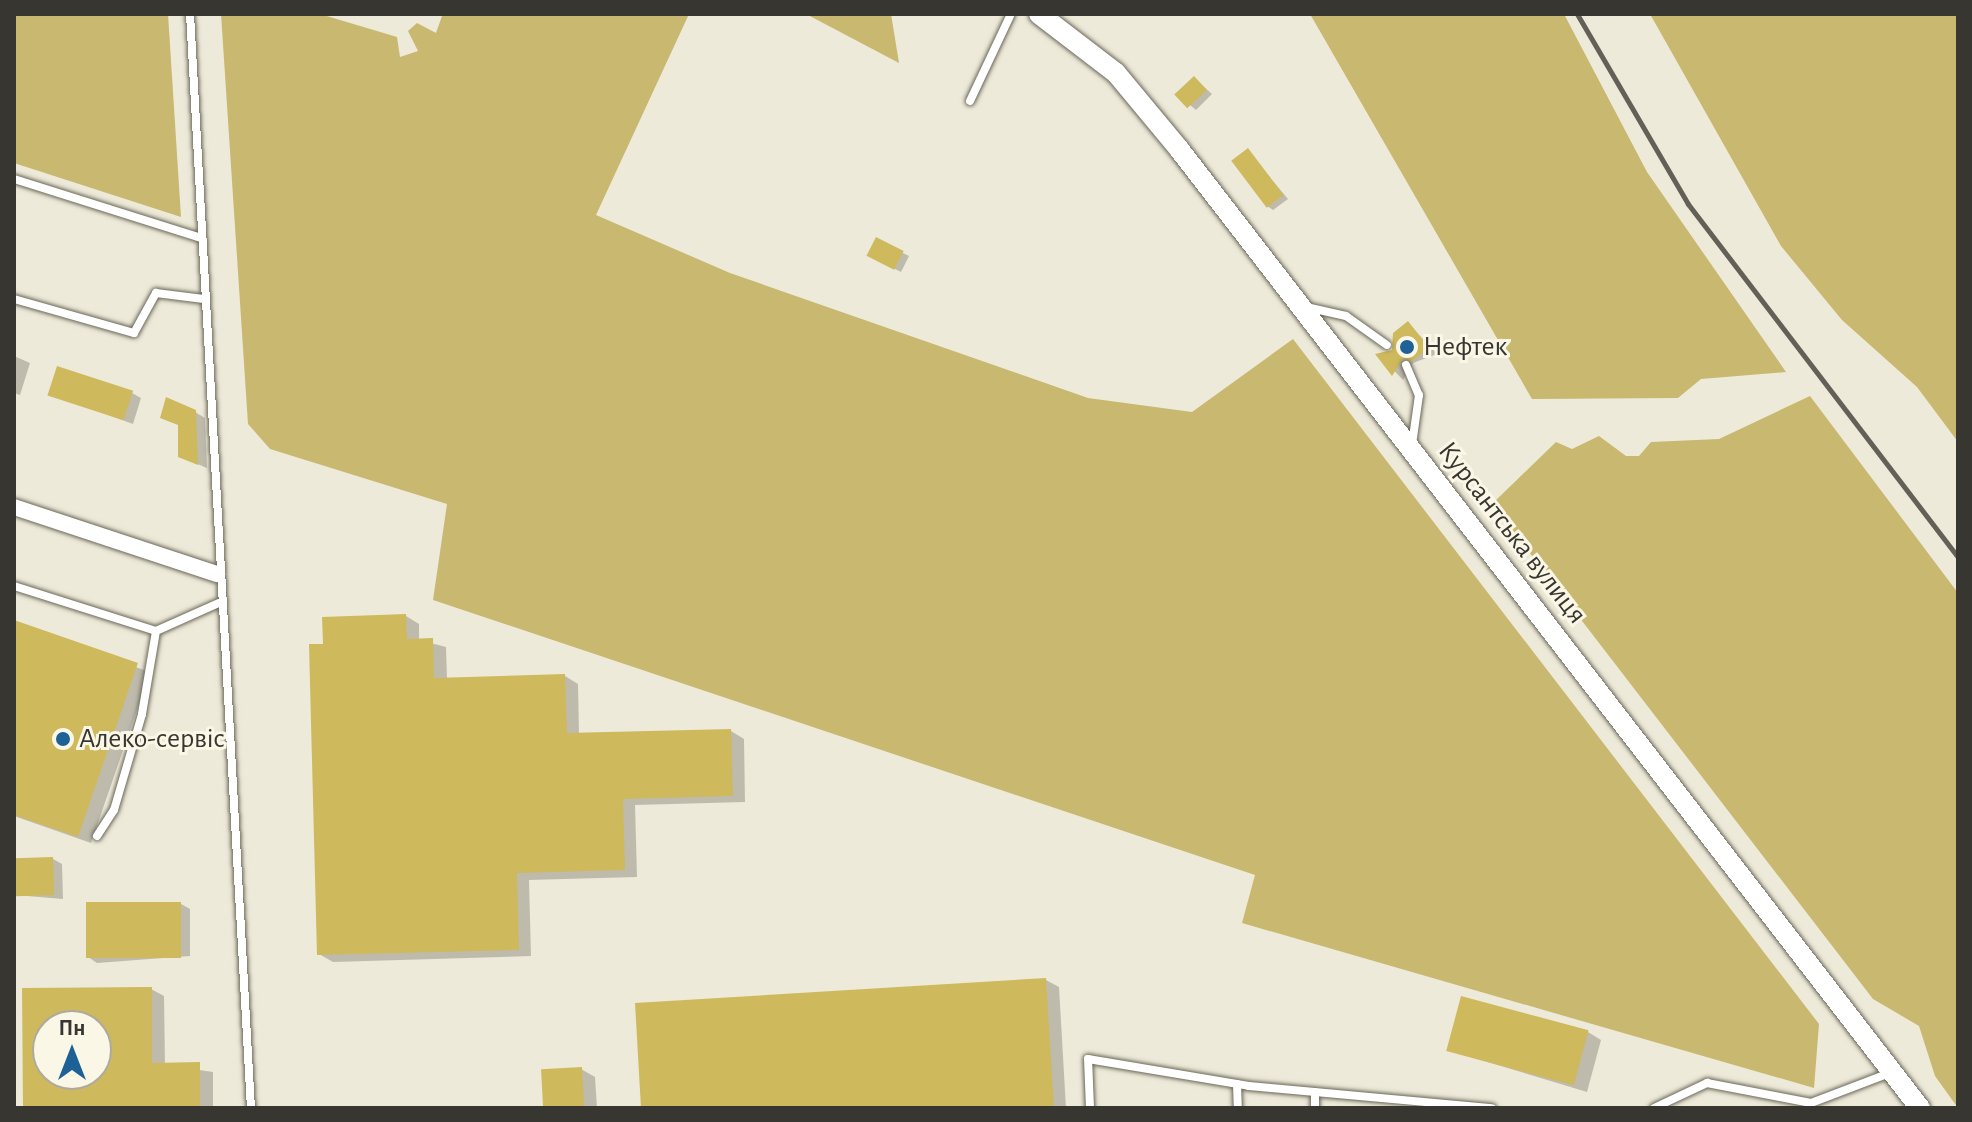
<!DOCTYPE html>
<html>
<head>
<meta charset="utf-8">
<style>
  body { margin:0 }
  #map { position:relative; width:1972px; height:1122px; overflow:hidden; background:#eeead9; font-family:"Alegreya Sans",sans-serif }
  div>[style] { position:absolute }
  .green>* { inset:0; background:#c9b86f }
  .shadow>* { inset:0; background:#0003 }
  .building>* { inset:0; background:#ceb95d; transform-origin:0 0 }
  .roads { filter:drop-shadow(0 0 2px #6a6759) drop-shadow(0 0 2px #6a6759) }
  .service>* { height:8px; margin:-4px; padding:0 4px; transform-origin:4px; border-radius:4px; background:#fff }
  .minor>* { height:16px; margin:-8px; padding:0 8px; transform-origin:8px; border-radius:8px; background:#fff }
  .tertiary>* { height:20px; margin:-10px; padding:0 10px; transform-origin:10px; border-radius:10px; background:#fff }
  .rail>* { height:5px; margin:-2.5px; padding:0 2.5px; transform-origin:2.5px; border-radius:2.5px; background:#626057 }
  .dots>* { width:22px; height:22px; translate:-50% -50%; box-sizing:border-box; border:4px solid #fbf7e7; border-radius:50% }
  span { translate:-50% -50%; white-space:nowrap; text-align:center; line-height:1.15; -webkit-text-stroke:6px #fbf7e7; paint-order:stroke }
  .poi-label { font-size:28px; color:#373630 }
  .left { translate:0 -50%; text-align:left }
  .street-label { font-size:28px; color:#373630 }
  .frame { position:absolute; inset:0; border:16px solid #373630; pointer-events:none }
  .north { position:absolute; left:32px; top:1010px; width:80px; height:80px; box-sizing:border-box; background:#fbf7e7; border:2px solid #adaa9e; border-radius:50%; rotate:0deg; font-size:22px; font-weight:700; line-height:32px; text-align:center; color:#373630 }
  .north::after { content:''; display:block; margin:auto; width:28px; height:36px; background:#1d6196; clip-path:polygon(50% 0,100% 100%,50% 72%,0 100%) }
</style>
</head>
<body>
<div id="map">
  <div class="green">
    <div style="clip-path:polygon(14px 14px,168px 14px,181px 217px,14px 163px)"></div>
    <div style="clip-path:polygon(221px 14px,320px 14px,397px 37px,400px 57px,418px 51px,408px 31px,417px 23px,436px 33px,442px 16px,434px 14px,689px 14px,596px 215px,730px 273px,1088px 398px,1192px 412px,1293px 339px,1819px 1024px,1814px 1088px,1242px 923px,1255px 875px,433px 600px,447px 504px,270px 449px,248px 424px)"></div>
    <div style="clip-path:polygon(806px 14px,891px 14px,899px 63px)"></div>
    <div style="clip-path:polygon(1310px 14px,1564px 14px,1647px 172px,1786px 372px,1701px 379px,1678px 398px,1532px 399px)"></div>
    <div style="clip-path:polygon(1650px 14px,1958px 14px,1958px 442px,1917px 387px,1842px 320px,1781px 246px)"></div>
    <div style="clip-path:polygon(1810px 396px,1958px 593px,1958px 1108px,1935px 1076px,1919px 1026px,1873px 999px,1492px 504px,1556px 442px,1572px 449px,1599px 436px,1626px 456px,1639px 456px,1651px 442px,1719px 439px)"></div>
  </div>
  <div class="shadow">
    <div style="clip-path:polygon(1195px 79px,1212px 94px,1196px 110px,1178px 95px)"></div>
    <div style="clip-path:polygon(1248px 151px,1288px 199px,1273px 210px,1267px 206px)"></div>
    <div style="clip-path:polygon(903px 253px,909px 256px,901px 272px,875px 259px)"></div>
    <div style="clip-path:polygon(1408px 323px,1437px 354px,1413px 363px,1403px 380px,1379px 355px,1394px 351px)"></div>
    <div style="clip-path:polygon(14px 356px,30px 363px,20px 395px,14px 393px)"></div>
    <div style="clip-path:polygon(132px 393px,141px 398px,133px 424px,50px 394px)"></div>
    <div style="clip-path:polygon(195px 412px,205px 418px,207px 468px,190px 461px)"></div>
    <div style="clip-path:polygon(406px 616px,419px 624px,419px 640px,446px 647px,447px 679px,565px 676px,578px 684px,579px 735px,731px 731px,744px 739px,745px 802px,635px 805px,637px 877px,529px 880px,531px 956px,333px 962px,319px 954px,325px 646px)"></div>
    <div style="clip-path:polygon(14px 625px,150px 672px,91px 843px,14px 816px)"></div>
    <div style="clip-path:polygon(53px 859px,62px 864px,63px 899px,15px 895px,14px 860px)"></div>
    <div style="clip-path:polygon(181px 904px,190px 909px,190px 956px,97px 963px,88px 957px)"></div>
    <div style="clip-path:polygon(1046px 980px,1059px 987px,1066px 1108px,643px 1108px)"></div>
    <div style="clip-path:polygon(evenodd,151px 989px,164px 996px,165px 1065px,213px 1072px,213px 1108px,25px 1108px,24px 990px,151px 989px,48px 1026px,96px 1026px,96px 1074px,48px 1074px,48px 1026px)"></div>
    <div style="clip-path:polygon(1588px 1032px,1601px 1040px,1587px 1092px,1448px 1050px)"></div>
    <div style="clip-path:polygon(581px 1069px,595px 1077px,597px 1108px,545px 1108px)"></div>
  </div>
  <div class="building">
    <div style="left:1194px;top:76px;width:19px;height:27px;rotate:47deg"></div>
    <div style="left:1248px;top:148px;width:59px;height:21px;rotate:53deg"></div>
    <div style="left:876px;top:237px;width:31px;height:21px;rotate:27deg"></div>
    <div style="clip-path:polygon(1408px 321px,1429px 348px,1412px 361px,1403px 359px,1392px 376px,1375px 354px,1392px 350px,1393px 333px)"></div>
    <div style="left:57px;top:366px;width:80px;height:31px;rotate:18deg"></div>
    <div style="clip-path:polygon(166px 397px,196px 410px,198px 465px,178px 457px,178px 425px,160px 418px)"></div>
    <div style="clip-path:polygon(406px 614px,407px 639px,433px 638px,434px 678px,565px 674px,567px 733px,731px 729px,733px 796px,623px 799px,625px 870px,517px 873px,519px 950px,317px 955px,309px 644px,323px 644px,322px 617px)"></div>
    <div style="clip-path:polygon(14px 620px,138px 663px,78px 837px,14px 815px)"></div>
    <div style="left:53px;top:857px;width:38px;height:39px;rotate:88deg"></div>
    <div style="left:86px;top:902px;width:95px;height:56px"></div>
    <div style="clip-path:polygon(1046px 978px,1054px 1108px,641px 1108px,635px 1003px)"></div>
    <div style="clip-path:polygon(evenodd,152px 987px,152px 1063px,200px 1062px,200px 1108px,23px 1108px,22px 988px,152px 987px,48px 1026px,96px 1026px,96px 1074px,48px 1074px,48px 1026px)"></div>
    <div style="left:1461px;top:996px;width:132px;height:57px;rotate:15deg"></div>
    <div style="left:582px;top:1067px;width:41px;height:41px;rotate:87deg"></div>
  </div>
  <div class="roads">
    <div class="service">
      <div style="left:190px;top:14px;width:1096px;rotate:86.81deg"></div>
      <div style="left:970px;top:101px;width:96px;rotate:-64.8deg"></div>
      <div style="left:14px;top:179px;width:196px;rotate:17.5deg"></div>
      <div style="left:14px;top:299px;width:125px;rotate:15.8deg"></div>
      <div style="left:134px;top:333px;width:46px;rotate:-61.2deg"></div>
      <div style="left:156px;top:293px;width:48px;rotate:7.1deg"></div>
      <div style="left:1306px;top:307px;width:41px;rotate:12.7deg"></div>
      <div style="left:1346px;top:316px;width:50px;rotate:35.3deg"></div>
      <div style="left:1406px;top:365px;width:33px;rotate:67deg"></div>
      <div style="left:1419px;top:395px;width:50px;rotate:98deg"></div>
      <div style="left:14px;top:586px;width:149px;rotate:17.6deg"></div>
      <div style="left:156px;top:631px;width:69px;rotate:-24deg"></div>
      <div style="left:97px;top:836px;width:31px;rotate:-57deg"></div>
      <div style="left:114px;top:810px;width:100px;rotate:-73.7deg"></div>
      <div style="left:142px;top:714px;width:84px;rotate:-80.4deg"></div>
      <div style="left:1237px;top:1084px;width:24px;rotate:88deg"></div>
      <div style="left:1315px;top:1092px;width:16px;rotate:90deg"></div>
      <div style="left:1090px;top:1108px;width:49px;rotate:-92.3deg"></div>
      <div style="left:1088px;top:1059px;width:163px;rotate:9.5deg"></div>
      <div style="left:1249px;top:1086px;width:244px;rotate:5.2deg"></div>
      <div style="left:1654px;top:1108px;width:59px;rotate:-25.3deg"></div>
      <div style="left:1707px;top:1083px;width:106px;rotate:10.9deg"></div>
      <div style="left:1811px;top:1103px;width:87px;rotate:-20.9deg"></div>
    </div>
    <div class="minor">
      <div style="left:14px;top:507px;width:214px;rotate:18.3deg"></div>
    </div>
    <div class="tertiary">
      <div style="left:1039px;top:14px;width:97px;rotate:37.5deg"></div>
      <div style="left:1116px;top:73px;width:99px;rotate:50.3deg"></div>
      <div style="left:1179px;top:149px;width:1212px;rotate:52.31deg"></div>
    </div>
  </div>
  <div class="rail">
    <div style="left:1577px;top:14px;width:220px;rotate:59.7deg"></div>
    <div style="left:1688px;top:204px;width:444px;rotate:52.6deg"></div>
  </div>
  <div class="dots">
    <div style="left:1407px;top:347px;background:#1d6196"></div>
    <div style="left:63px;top:739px;background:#1d6196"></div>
  </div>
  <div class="poi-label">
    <span class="left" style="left:1423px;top:347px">Нефтек</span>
    <span class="left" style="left:79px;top:739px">Алеко-сервіс</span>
  </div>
  <div class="street-label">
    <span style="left:1512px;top:533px;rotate:52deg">Курсантська вулиця</span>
  </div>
  <div class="frame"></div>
  <div class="north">Пн</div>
</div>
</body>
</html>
